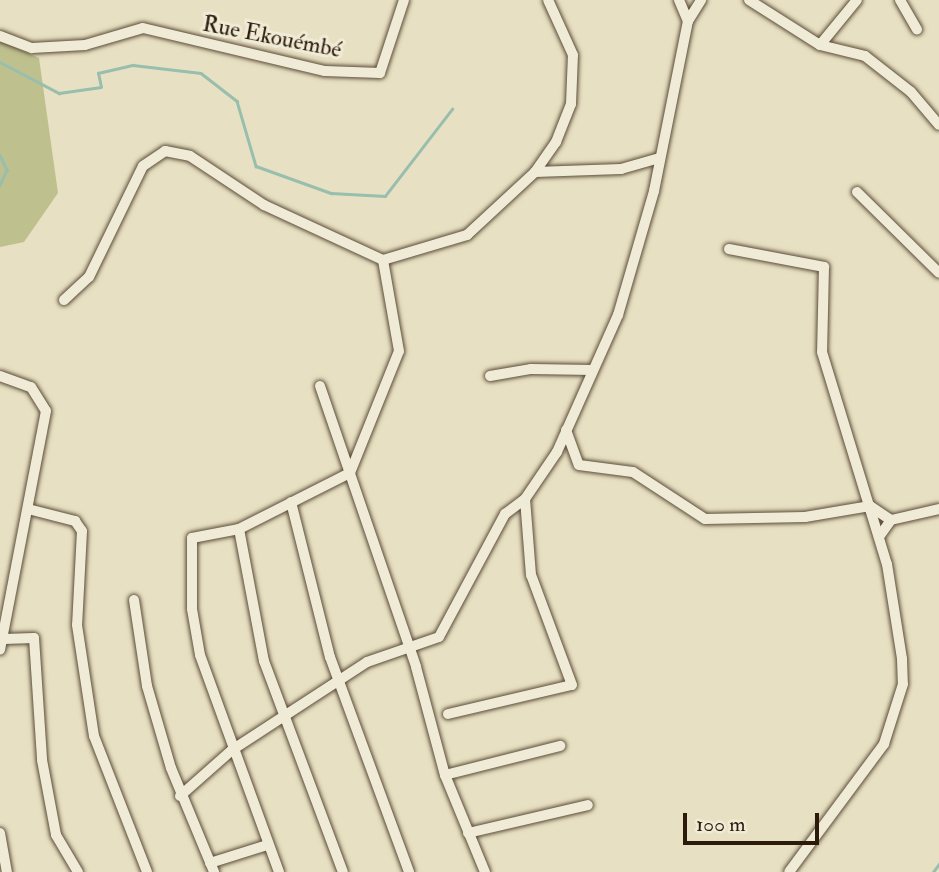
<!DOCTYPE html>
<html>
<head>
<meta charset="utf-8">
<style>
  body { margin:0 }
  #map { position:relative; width:939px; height:872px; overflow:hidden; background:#e8e0c2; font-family:"IM FELL Double Pica",serif }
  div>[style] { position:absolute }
  .green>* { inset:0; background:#bec08e }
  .stream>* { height:2.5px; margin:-1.25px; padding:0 1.25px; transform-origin:1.25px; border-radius:1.25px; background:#98beae }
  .roads { filter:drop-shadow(0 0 2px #5b4c39) drop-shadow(0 0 2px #5b4c39) }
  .minor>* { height:10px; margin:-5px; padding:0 5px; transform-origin:5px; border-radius:5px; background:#f0ebd7 }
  span { translate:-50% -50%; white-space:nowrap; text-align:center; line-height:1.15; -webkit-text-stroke:6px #f0ebd7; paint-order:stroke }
  .street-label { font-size:23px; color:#2c1a0b }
  .scale { position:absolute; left:683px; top:813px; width:136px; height:32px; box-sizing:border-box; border:4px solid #2c1a0b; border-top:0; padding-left:9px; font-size:21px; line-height:24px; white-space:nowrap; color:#2c1a0b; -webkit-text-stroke:5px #f0ebd7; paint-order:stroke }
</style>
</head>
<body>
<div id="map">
  <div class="green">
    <div style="clip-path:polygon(0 41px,39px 58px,58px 193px,24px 242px,0 247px)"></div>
  </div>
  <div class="stream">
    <div style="left:0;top:62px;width:67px;rotate:27.7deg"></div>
    <div style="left:59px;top:93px;width:42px;rotate:-8.1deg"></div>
    <div style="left:101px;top:87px;width:14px;rotate:-102deg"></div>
    <div style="left:98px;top:73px;width:36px;rotate:-13deg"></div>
    <div style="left:133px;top:65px;width:68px;rotate:6.7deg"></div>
    <div style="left:201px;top:73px;width:46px;rotate:37.9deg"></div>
    <div style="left:237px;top:101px;width:68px;rotate:73.7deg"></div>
    <div style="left:256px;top:166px;width:80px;rotate:19.8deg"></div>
    <div style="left:331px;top:193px;width:54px;rotate:3.2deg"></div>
    <div style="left:385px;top:196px;width:110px;rotate:-52.4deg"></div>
    <div style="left:0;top:155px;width:17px;rotate:65deg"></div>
    <div style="left:7px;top:170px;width:17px;rotate:115deg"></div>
    <div style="left:933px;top:872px;width:10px;rotate:-53deg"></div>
  </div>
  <div class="roads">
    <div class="minor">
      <div style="left:679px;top:0;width:23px;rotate:67deg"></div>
      <div style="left:749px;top:0;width:84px;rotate:32.4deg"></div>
      <div style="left:820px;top:45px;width:46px;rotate:13.7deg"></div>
      <div style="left:865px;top:56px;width:58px;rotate:38deg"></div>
      <div style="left:911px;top:92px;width:43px;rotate:49.7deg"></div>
      <div style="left:900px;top:0;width:34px;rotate:60deg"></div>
      <div style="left:0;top:36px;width:34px;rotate:21deg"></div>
      <div style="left:32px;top:48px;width:53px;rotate:-3.2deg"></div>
      <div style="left:85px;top:45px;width:60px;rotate:-16.3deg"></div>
      <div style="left:143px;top:28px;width:187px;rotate:13.3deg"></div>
      <div style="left:325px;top:71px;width:55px;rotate:2.1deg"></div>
      <div style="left:380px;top:73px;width:77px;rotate:-71.8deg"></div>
      <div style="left:820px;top:45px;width:58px;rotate:-50.6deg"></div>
      <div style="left:535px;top:172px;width:86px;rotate:-2deg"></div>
      <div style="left:621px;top:169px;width:40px;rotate:-16deg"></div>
      <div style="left:857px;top:192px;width:115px;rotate:44.6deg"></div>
      <div style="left:729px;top:249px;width:97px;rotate:10.7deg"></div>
      <div style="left:824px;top:267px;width:85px;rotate:91.3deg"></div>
      <div style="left:822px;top:352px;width:222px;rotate:73deg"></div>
      <div style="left:887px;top:564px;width:96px;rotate:81deg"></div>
      <div style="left:902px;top:659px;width:25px;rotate:88deg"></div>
      <div style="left:903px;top:684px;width:63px;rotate:107.6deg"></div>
      <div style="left:884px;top:744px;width:159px;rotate:126.6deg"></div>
      <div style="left:64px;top:300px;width:34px;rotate:-43deg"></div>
      <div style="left:89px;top:277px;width:123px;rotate:-64.1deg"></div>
      <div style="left:143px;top:166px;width:27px;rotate:-34deg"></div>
      <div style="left:165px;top:151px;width:25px;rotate:11deg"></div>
      <div style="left:190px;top:156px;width:89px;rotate:33.5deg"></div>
      <div style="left:264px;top:205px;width:131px;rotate:24.8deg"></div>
      <div style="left:383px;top:260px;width:88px;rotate:-16.6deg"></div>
      <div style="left:467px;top:235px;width:93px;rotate:-42.8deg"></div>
      <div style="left:535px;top:172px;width:37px;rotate:-55deg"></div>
      <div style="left:556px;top:142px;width:41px;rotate:-68.5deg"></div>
      <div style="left:571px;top:104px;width:49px;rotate:-87.7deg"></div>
      <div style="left:573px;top:55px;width:60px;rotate:-114.4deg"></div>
      <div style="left:0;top:376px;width:33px;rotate:20deg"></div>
      <div style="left:31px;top:387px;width:28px;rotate:58deg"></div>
      <div style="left:46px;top:411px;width:243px;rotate:100.9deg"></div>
      <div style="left:490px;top:376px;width:42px;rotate:-9.7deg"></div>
      <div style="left:531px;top:369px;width:62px;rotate:0.9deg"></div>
      <div style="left:320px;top:386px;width:297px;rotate:71.1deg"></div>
      <div style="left:416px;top:667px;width:112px;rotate:75deg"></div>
      <div style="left:445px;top:775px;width:105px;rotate:67.6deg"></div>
      <div style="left:566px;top:430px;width:37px;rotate:70deg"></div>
      <div style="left:579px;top:465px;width:54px;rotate:7.4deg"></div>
      <div style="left:633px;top:472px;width:86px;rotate:33.1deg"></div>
      <div style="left:705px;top:519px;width:100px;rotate:-1.1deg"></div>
      <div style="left:805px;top:517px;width:66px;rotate:-9.6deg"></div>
      <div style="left:870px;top:506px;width:25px;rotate:34deg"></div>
      <div style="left:291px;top:502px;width:160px;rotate:75.9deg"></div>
      <div style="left:330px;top:657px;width:229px;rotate:69.8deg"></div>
      <div style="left:28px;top:509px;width:49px;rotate:14.3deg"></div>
      <div style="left:75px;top:521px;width:12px;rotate:55deg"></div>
      <div style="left:82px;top:531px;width:94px;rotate:93deg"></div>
      <div style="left:77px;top:625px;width:112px;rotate:81.3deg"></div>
      <div style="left:94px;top:736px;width:146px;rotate:68.7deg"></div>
      <div style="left:239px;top:529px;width:134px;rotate:79.3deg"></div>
      <div style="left:264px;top:661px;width:225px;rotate:69.5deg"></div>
      <div style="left:879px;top:537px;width:21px;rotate:-55deg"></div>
      <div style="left:891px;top:520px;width:49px;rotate:-12.9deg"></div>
      <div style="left:134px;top:600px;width:87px;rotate:81.4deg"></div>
      <div style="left:147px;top:686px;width:85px;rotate:73.7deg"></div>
      <div style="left:171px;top:768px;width:113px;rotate:67.5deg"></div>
      <div style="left:4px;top:639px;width:30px;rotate:-2deg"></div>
      <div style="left:34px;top:638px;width:122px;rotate:86.2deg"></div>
      <div style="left:42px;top:760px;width:76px;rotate:79.4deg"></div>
      <div style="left:56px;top:835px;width:43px;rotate:59.3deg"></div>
      <div style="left:448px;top:714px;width:127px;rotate:-13.2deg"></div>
      <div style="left:572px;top:685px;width:117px;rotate:-110.4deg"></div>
      <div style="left:531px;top:575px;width:76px;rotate:-94.5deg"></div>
      <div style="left:445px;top:775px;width:119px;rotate:-14.2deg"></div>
      <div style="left:180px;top:796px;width:69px;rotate:-41.5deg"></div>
      <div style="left:232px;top:750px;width:161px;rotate:-33.1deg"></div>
      <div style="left:367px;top:662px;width:76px;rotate:-19.1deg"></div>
      <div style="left:439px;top:637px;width:140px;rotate:-61.8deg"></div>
      <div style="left:505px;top:514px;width:25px;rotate:-37deg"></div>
      <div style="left:525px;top:499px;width:57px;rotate:-55.8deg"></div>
      <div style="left:557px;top:452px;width:150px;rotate:-66deg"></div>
      <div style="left:618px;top:315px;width:129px;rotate:-73.8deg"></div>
      <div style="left:654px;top:191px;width:173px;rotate:-78.7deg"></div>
      <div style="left:688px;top:21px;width:25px;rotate:-58deg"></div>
      <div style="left:0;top:833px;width:40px;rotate:80deg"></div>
      <div style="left:468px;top:833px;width:123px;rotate:-13.1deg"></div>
      <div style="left:210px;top:863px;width:60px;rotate:-17.5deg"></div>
      <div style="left:279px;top:872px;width:231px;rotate:-110deg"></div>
      <div style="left:200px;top:655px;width:47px;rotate:-99.9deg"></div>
      <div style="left:192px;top:609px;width:71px;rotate:-90deg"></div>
      <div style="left:192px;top:538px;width:48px;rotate:-10.8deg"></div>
      <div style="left:239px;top:529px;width:124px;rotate:-26.8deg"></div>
      <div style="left:350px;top:473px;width:131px;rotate:-68.1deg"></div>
      <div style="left:399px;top:351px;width:92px;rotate:-100deg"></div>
    </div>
  </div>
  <div class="street-label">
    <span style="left:272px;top:37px;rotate:11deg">Rue Ekouémbé</span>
  </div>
  <div class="scale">100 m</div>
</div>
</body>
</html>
